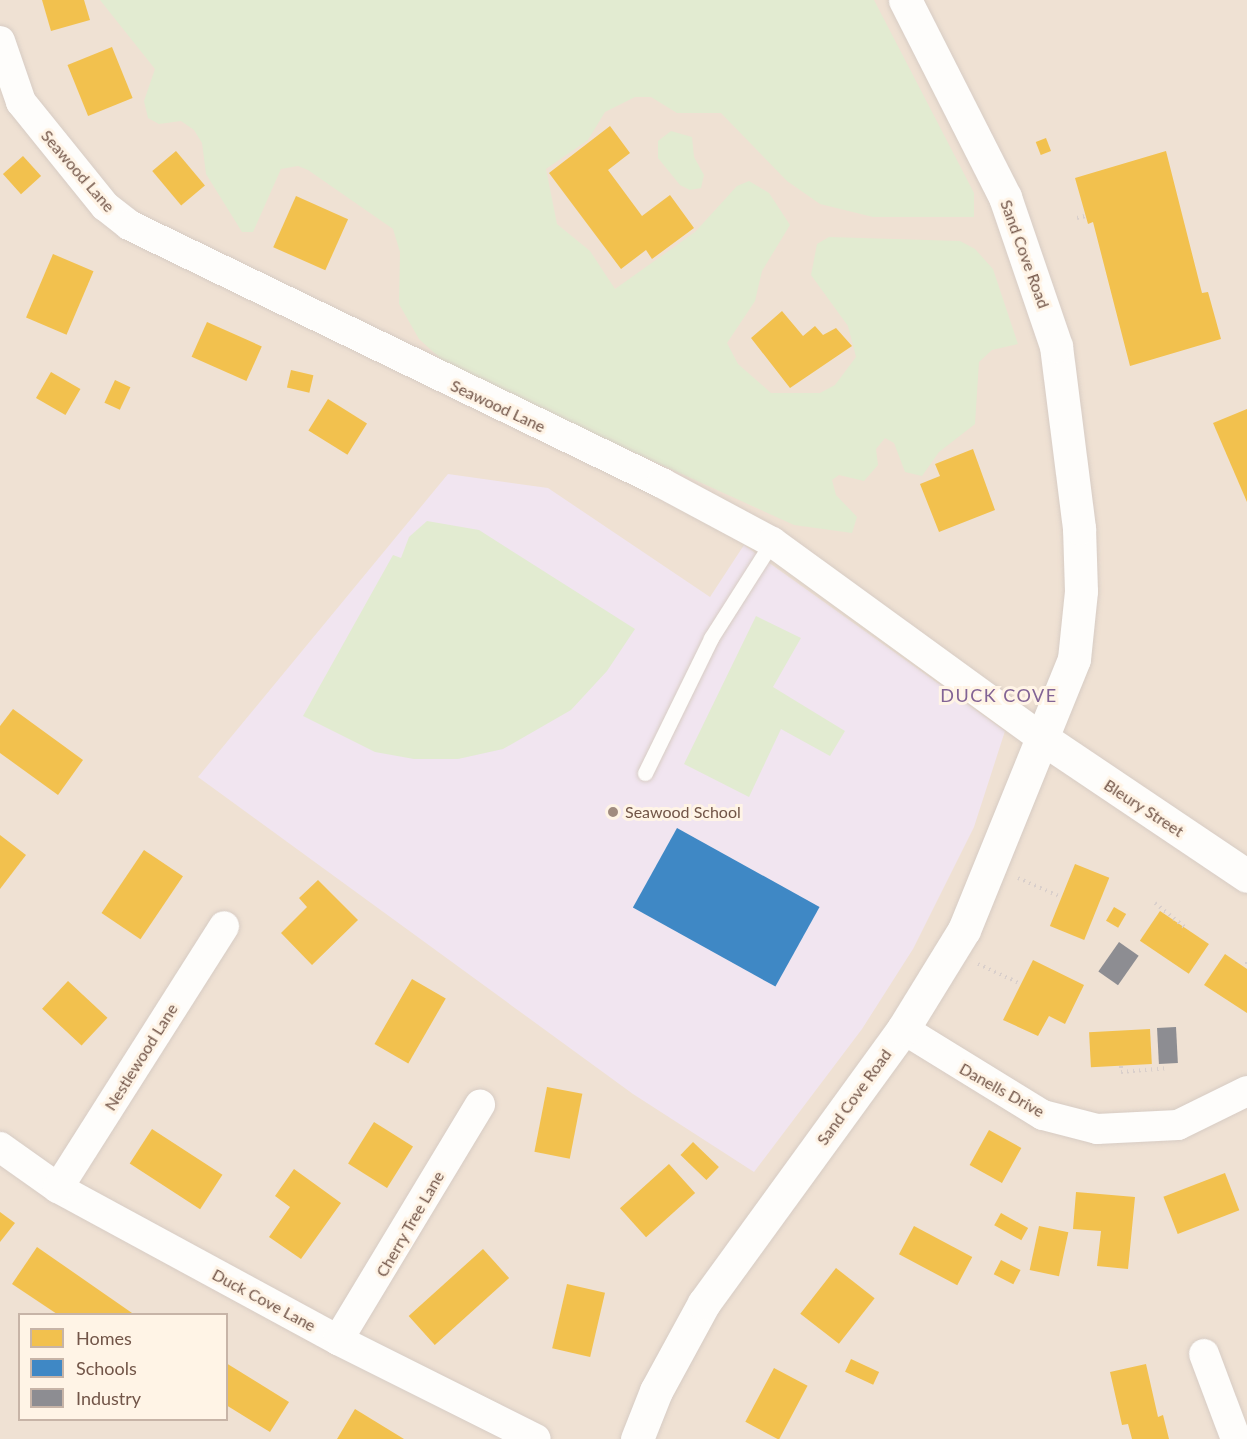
<!DOCTYPE html>
<html>
<head>
<meta charset="utf-8">
<style>
  body { margin:0 }
  #map { position:relative; width:1247px; height:1439px; overflow:hidden; background:#f6efe6; font-family:Lato,sans-serif }
  div>[style] { position:absolute }
  .residential>* { inset:0; background:#efe1d3 }
  .education>* { inset:0; background:#f1e5f0 }
  .green>* { inset:0; background:#e2ebd1 }
  .homes>* { inset:0; background:#f2c14e; transform-origin:0 0 }
  .schools>* { inset:0; background:#3f88c5; transform-origin:0 0 }
  .industry>* { inset:0; background:#8d8d92; transform-origin:0 0 }
  .path>* { height:4px; margin-top:-2px; transform-origin:0; background:repeating-linear-gradient(90deg,#d9cfcb 0 1.5px,transparent 0 6px) }
  .roads { filter:drop-shadow(0 0 2px #d7ccc4) drop-shadow(0 0 2px #d7ccc4) }
  .lane>* { height:15px; margin:-7.5px; padding:0 7.5px; transform-origin:7.5px; border-radius:7.5px; background:#fefdfb }
  .street>* { height:30px; margin:-15px; padding:0 15px; transform-origin:15px; border-radius:15px; background:#fefdfb }
  .secondary>* { height:33px; margin:-16.5px; padding:0 16.5px; transform-origin:16.5px; border-radius:16.5px; background:#fefdfb }
  .dots>* { width:16px; height:16px; translate:-50% -50%; box-sizing:border-box; border:3px solid #fff4e6; border-radius:50% }
  span { translate:-50% -50%; white-space:nowrap; text-align:center; line-height:1.15; -webkit-text-stroke:6px #fff4e6; paint-order:stroke }
  .street-label { font-size:16px; color:#725548 }
  .poi-label { font-size:16px; color:#725548 }
  .left { translate:0 -50%; text-align:left }
  .neighbourhood-label { font-size:18px; color:#826395; letter-spacing:1.5px }
  .legend { position:absolute; left:18px; top:1313px; width:210px; height:108px; box-sizing:border-box; background:#fff4e6; border:2px solid #c7b4a7; margin:0; padding:8px 10px; list-style:none; font-size:18px; color:#725548 }
  .legend li { display:flex; align-items:center; gap:12px; height:30px }
  .legend b { width:30px; border:2px solid #c7b4a7 }
</style>
</head>
<body>
<div id="map">
  <div class="residential">
    <div style="clip-path:polygon(evenodd,0 0,1247px 0,1247px 1439px,0 1439px,0 0,20px 1314px,226px 1314px,226px 1420px,20px 1420px,20px 1314px)"></div>
  </div>
  <div class="education">
    <div style="clip-path:polygon(448px 474px,548px 488px,710px 597px,744px 545px,1005px 731px,974px 827px,913px 949px,862px 1029px,754px 1172px,633px 1094px,198px 777px)"></div>
  </div>
  <div class="green">
    <div style="clip-path:polygon(100px 0,874px 0,974px 193px,974px 217px,873px 217px,820px 204px,787px 181px,721px 113px,677px 113px,651px 97px,635px 97px,605px 112px,588px 140px,546px 169px,557px 224px,590px 251px,615px 289px,695px 232px,737px 186px,749px 181px,769px 193px,790px 225px,762px 271px,755px 301px,727px 343px,738px 364px,771px 393px,820px 393px,835px 385px,856px 357px,848px 326px,811px 275px,817px 244px,829px 237px,960px 241px,975px 249px,993px 269px,1018px 344px,992px 350px,979px 362px,975px 424px,939px 452px,922px 476px,905px 472px,894px 443px,885px 438px,876px 449px,878px 465px,864px 481px,839px 475px,832px 480px,836px 495px,857px 517px,852px 533px,794px 525px,453px 370px,419px 339px,399px 304px,400px 252px,393px 229px,308px 170px,298px 166px,281px 169px,253px 232px,242px 232px,206px 174px,202px 143px,194px 130px,181px 121px,159px 124px,148px 118px,144px 101px,155px 69px)"></div>
    <div style="clip-path:polygon(671px 131px,692px 137px,694px 157px,704px 175px,701px 188px,690px 190px,680px 185px,658px 158px,658px 141px)"></div>
    <div style="clip-path:polygon(427px 521px,479px 530px,635px 629px,607px 671px,571px 710px,503px 749px,458px 759px,414px 759px,375px 752px,303px 716px,393px 555px,401px 558px,409px 537px)"></div>
    <div style="clip-path:polygon(756px 616px,801px 638px,773px 687px,845px 731px,830px 756px,781px 729px,749px 797px,684px 764px)"></div>
  </div>
  <div class="homes">
    <div style="clip-path:polygon(42px 0,84px 0,90px 20px,51px 31px)"></div>
    <div style="left:112px;top:47px;width:55px;height:48px;rotate:68deg"></div>
    <div style="clip-path:polygon(610px 126px,630px 153px,608px 170px,642px 216px,670px 195px,694px 228px,652px 259px,646px 250px,621px 269px,549px 173px)"></div>
    <div style="left:1046px;top:138px;width:14px;height:11px;rotate:69deg"></div>
    <div style="left:176px;top:151px;width:45px;height:31px;rotate:50deg"></div>
    <div style="clip-path:polygon(1166px 151px,1202px 293px,1208px 292px,1221px 339px,1130px 366px,1093px 222px,1088px 224px,1075px 178px)"></div>
    <div style="left:23px;top:156px;width:27px;height:27px;rotate:48deg"></div>
    <div style="left:296px;top:196px;width:57px;height:56px;rotate:24deg"></div>
    <div style="left:53px;top:254px;width:44px;height:69px;rotate:23deg"></div>
    <div style="clip-path:polygon(782px 311px,803px 336px,815px 326px,823px 335px,836px 328px,852px 346px,790px 388px,751px 338px)"></div>
    <div style="left:207px;top:322px;width:60px;height:38px;rotate:24deg"></div>
    <div style="left:291px;top:370px;width:23px;height:18px;rotate:13deg"></div>
    <div style="left:51px;top:372px;width:34px;height:30px;rotate:30deg"></div>
    <div style="left:115px;top:380px;width:17px;height:25px;rotate:25deg"></div>
    <div style="left:328px;top:399px;width:46px;height:37px;rotate:32deg"></div>
    <div style="clip-path:polygon(1247px 409px,1247px 502px,1213px 423px)"></div>
    <div style="clip-path:polygon(973px 449px,995px 510px,939px 532px,920px 484px,940px 476px,935px 464px)"></div>
    <div style="clip-path:polygon(13px 709px,83px 760px,58px 795px,0 753px,0 726px)"></div>
    <div style="clip-path:polygon(0 835px,26px 855px,0 889px)"></div>
    <div style="left:144px;top:850px;width:47px;height:76px;rotate:34deg"></div>
    <div style="left:1075px;top:864px;width:37px;height:67px;rotate:22deg"></div>
    <div style="clip-path:polygon(318px 880px,358px 920px,312px 965px,281px 933px,307px 907px,299px 898px)"></div>
    <div style="left:1114px;top:907px;width:14px;height:16px;rotate:30deg"></div>
    <div style="left:1160px;top:911px;width:59px;height:36px;rotate:34deg"></div>
    <div style="clip-path:polygon(1225px 954px,1247px 969px,1247px 1013px,1204px 985px)"></div>
    <div style="clip-path:polygon(1033px 960px,1084px 985px,1065px 1024px,1049px 1016px,1038px 1036px,1003px 1020px)"></div>
    <div style="left:412px;top:979px;width:39px;height:75px;rotate:30deg"></div>
    <div style="left:68px;top:981px;width:54px;height:38px;rotate:43deg"></div>
    <div style="left:1150px;top:1029px;width:35px;height:61px;rotate:87deg"></div>
    <div style="left:547px;top:1087px;width:36px;height:66px;rotate:11deg"></div>
    <div style="left:374px;top:1122px;width:46px;height:49px;rotate:32deg"></div>
    <div style="left:152px;top:1129px;width:84px;height:41px;rotate:33deg"></div>
    <div style="left:989px;top:1130px;width:37px;height:40px;rotate:29deg"></div>
    <div style="left:693px;top:1142px;width:36px;height:18px;rotate:44deg"></div>
    <div style="left:669px;top:1164px;width:39px;height:66px;rotate:48deg"></div>
    <div style="clip-path:polygon(294px 1169px,341px 1203px,301px 1259px,269px 1237px,290px 1207px,275px 1196px)"></div>
    <div style="left:1225px;top:1173px;width:40px;height:66px;rotate:69deg"></div>
    <div style="clip-path:polygon(1076px 1192px,1135px 1197px,1128px 1269px,1097px 1266px,1101px 1231px,1073px 1229px)"></div>
    <div style="clip-path:polygon(0 1212px,15px 1223px,0 1242px)"></div>
    <div style="left:1001px;top:1213px;width:31px;height:14px;rotate:29deg"></div>
    <div style="left:914px;top:1226px;width:66px;height:32px;rotate:28deg"></div>
    <div style="left:1039px;top:1226px;width:30px;height:45px;rotate:12deg"></div>
    <div style="clip-path:polygon(37px 1247px,132px 1313px,131px 1314px,57px 1314px,12px 1284px)"></div>
    <div style="left:483px;top:1249px;width:39px;height:100px;rotate:48deg"></div>
    <div style="left:1001px;top:1260px;width:22px;height:16px;rotate:27deg"></div>
    <div style="left:836px;top:1268px;width:49px;height:58px;rotate:38deg"></div>
    <div style="left:567px;top:1284px;width:39px;height:66px;rotate:13deg"></div>
    <div style="left:851px;top:1359px;width:31px;height:14px;rotate:25deg"></div>
    <div style="clip-path:polygon(226px 1363px,289px 1402px,270px 1432px,226px 1405px)"></div>
    <div style="clip-path:polygon(1146px 1364px,1158px 1417px,1163px 1415px,1169px 1439px,1132px 1439px,1128px 1424px,1122px 1425px,1110px 1372px)"></div>
    <div style="left:774px;top:1368px;width:38px;height:61px;rotate:28deg"></div>
    <div style="clip-path:polygon(355px 1409px,404px 1439px,337px 1439px)"></div>
  </div>
  <div class="schools">
    <div style="left:677px;top:828px;width:163px;height:91px;rotate:29deg"></div>
  </div>
  <div class="industry">
    <div style="left:1119px;top:942px;width:24px;height:36px;rotate:35deg"></div>
    <div style="left:1176px;top:1027px;width:36px;height:19px;rotate:87deg"></div>
  </div>
  <div class="path">
    <div style="left:1077px;top:218px;width:9px;rotate:-13deg"></div>
    <div style="left:1018px;top:878px;width:47px;rotate:23.8deg"></div>
    <div style="left:1155px;top:903px;width:41px;rotate:39.1deg"></div>
    <div style="left:1247px;top:962px;width:3px;rotate:90deg"></div>
    <div style="left:978px;top:964px;width:47px;rotate:24.9deg"></div>
    <div style="left:1121px;top:1066px;width:6px;rotate:90deg"></div>
    <div style="left:1121px;top:1072px;width:47px;rotate:-4.9deg"></div>
  </div>
  <div class="roads">
    <div class="lane">
      <div style="left:645px;top:773px;width:150px;rotate:-63.9deg"></div>
      <div style="left:711px;top:638px;width:114px;rotate:-57.6deg"></div>
    </div>
    <div class="street">
      <div style="left:0;top:41px;width:65px;rotate:71deg"></div>
      <div style="left:21px;top:102px;width:134px;rotate:51.1deg"></div>
      <div style="left:105px;top:206px;width:31px;rotate:38deg"></div>
      <div style="left:129px;top:225px;width:592px;rotate:25.83deg"></div>
      <div style="left:662px;top:483px;width:125px;rotate:28.2deg"></div>
      <div style="left:772px;top:542px;width:334px;rotate:36deg"></div>
      <div style="left:903px;top:1029px;width:164px;rotate:31.6deg"></div>
      <div style="left:1043px;top:1115px;width:56px;rotate:14.5deg"></div>
      <div style="left:1097px;top:1129px;width:81px;rotate:-2.8deg"></div>
      <div style="left:1178px;top:1125px;width:77px;rotate:-26.2deg"></div>
      <div style="left:0;top:1147px;width:71px;rotate:35.3deg"></div>
      <div style="left:58px;top:1188px;width:319px;rotate:28.5deg"></div>
      <div style="left:338px;top:1340px;width:221px;rotate:26.6deg"></div>
      <div style="left:58px;top:1188px;width:310px;rotate:-57.6deg"></div>
      <div style="left:338px;top:1340px;width:275px;rotate:-58.9deg"></div>
      <div style="left:1204px;top:1354px;width:91px;rotate:69.4deg"></div>
    </div>
    <div class="secondary">
      <div style="left:1042px;top:738px;width:247px;rotate:33.9deg"></div>
      <div style="left:637px;top:1439px;width:52px;rotate:-68.4deg"></div>
      <div style="left:656px;top:1391px;width:100px;rotate:-61.4deg"></div>
      <div style="left:704px;top:1303px;width:339px;rotate:-54deg"></div>
      <div style="left:903px;top:1029px;width:116px;rotate:-58.4deg"></div>
      <div style="left:964px;top:930px;width:292px;rotate:-67.9deg"></div>
      <div style="left:1074px;top:659px;width:68px;rotate:-84.1deg"></div>
      <div style="left:1081px;top:591px;width:63px;rotate:-91.8deg"></div>
      <div style="left:1079px;top:528px;width:183px;rotate:-97.2deg"></div>
      <div style="left:1056px;top:346px;width:157px;rotate:-108.9deg"></div>
      <div style="left:1005px;top:197px;width:221px;rotate:-116.9deg"></div>
    </div>
  </div>
  <div class="dots">
    <div style="left:613px;top:812px;background:#a08b7f"></div>
  </div>
  <div class="street-label">
    <span style="left:78px;top:171px;rotate:49deg">Seawood Lane</span>
    <span style="left:1025px;top:254px;rotate:70deg">Sand Cove Road</span>
    <span style="left:498px;top:406px;rotate:25deg">Seawood Lane</span>
    <span style="left:1144px;top:808px;rotate:33deg">Bleury Street</span>
    <span style="left:141px;top:1057px;rotate:-58deg">Nestlewood Lane</span>
    <span style="left:1002px;top:1090px;rotate:29deg">Danells Drive</span>
    <span style="left:854px;top:1097px;rotate:-54deg">Sand Cove Road</span>
    <span style="left:410px;top:1224px;rotate:-60deg">Cherry Tree Lane</span>
    <span style="left:264px;top:1300px;rotate:28deg">Duck Cove Lane</span>
  </div>
  <div class="poi-label">
    <span class="left" style="left:625px;top:812px">Seawood School</span>
  </div>
  <div class="neighbourhood-label">
    <span style="left:999px;top:695px">DUCK COVE</span>
  </div>
  <ul class="legend">
  <li><b style="height:16px;background:#f2c14e"></b>Homes</li>
  <li><b style="height:16px;background:#3f88c5"></b>Schools</li>
  <li><b style="height:16px;background:#8d8d92"></b>Industry</li>
  </ul>
</div>
</body>
</html>
